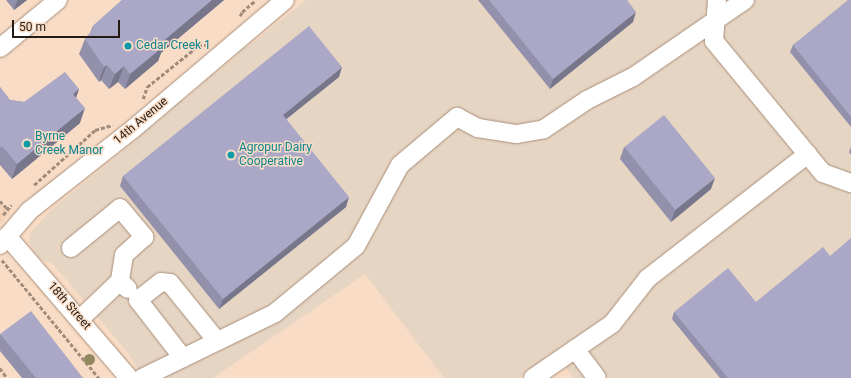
<!DOCTYPE html>
<html>
<head>
<meta charset="utf-8">
<style>
  body { margin:0 }
  #map { position:relative; width:851px; height:378px; overflow:hidden; background:#f8dcc6; font-family:Roboto,sans-serif }
  div>[style] { position:absolute }
  .built>* { inset:0; background:#f4d1b6 }
  .industrial>* { inset:0; background:#e7d5c4 }
  .path>* { height:2.5px; margin-top:-1.25px; transform-origin:0; background:repeating-linear-gradient(90deg,#a28d7d 0 4px,transparent 0 6px) }
  .roads { filter:drop-shadow(0 0 1px #a98f7a) drop-shadow(0 0 1px #a98f7a) }
  .minor>* { height:18px; margin:-9px; padding:0 9px; transform-origin:9px; border-radius:9px; background:#fff }
  .trees>* { width:11px; height:11px; margin:-5.5px; border-radius:50%; background:#938960 }
  .wall>* { inset:0; background:#9290aa }
  .shaded-wall>* { inset:0; background:#77768b }
  .building>* { inset:0; background:#aaa8c6; transform-origin:0 0 }
  .dots>* { width:11px; height:11px; translate:-50% -50%; box-sizing:border-box; border:2px solid #f8dcc6; border-radius:50% }
  span { translate:-50% -50%; white-space:nowrap; text-align:center; line-height:1.15; -webkit-text-stroke:3px #f8dcc6; paint-order:stroke }
  .culture-label { font-size:12px; color:#0d838f }
  .left { translate:0 -50%; text-align:left }
  .street-label { font-size:12px; color:#251b13 }
  .scale { position:absolute; left:12px; top:20px; width:108px; height:18px; box-sizing:border-box; border:2px solid #251b13; border-top:0; padding-left:5px; font-size:12px; line-height:14px; white-space:nowrap; color:#251b13; -webkit-text-stroke:3px #f8dcc6; paint-order:stroke }
</style>
</head>
<body>
<div id="map">
  <div class="built">
    <div style="clip-path:polygon(0 201px,10px 212px,0 224px)"></div>
  </div>
  <div class="industrial">
    <div style="clip-path:polygon(306px 0,851px 0,851px 378px,574px 378px,552px 352px,520px 378px,444px 378px,365px 274px,213px 378px,144px 378px,127px 352px,52px 263px,40px 259px,33px 250px,29px 242px,30px 233px,51px 210px,137px 139px,141px 130px,150px 128px,171px 111px,177px 101px,184px 100px,204px 83px,209px 74px,216px 73px,237px 56px,239px 49px,250px 45px)"></div>
  </div>
  <div class="path">
    <div style="left:240px;top:16px;width:4px;rotate:-63deg"></div>
    <div style="left:242px;top:12px;width:18px;rotate:-41deg"></div>
    <div style="left:143px;top:99px;width:13px;rotate:-72deg"></div>
    <div style="left:147px;top:87px;width:65px;rotate:-38.8deg"></div>
    <div style="left:198px;top:46px;width:11px;rotate:-10deg"></div>
    <div style="left:34px;top:185px;width:82px;rotate:-42deg"></div>
    <div style="left:95px;top:130px;width:18px;rotate:-16deg"></div>
    <div style="left:0;top:201px;width:11px;rotate:45deg"></div>
    <div style="left:3px;top:215px;width:13px;rotate:-51deg"></div>
    <div style="left:2px;top:260px;width:153px;rotate:50.6deg"></div>
    <div style="left:0;top:368px;width:12px;rotate:55deg"></div>
  </div>
  <div class="roads">
    <div class="minor">
      <div style="left:717px;top:0;width:41px;rotate:94.2deg"></div>
      <div style="left:714px;top:41px;width:171px;rotate:50.5deg"></div>
      <div style="left:823px;top:173px;width:30px;rotate:20deg"></div>
      <div style="left:0;top:48px;width:75px;rotate:-39.6deg"></div>
      <div style="left:7px;top:236px;width:187px;rotate:49.3deg"></div>
      <div style="left:0;top:245px;width:45px;rotate:-49.5deg"></div>
      <div style="left:29px;top:211px;width:132px;rotate:-38.3deg"></div>
      <div style="left:133px;top:129px;width:199px;rotate:-40.3deg"></div>
      <div style="left:71px;top:248px;width:63px;rotate:-39.2deg"></div>
      <div style="left:120px;top:208px;width:38px;rotate:50deg"></div>
      <div style="left:144px;top:237px;width:27px;rotate:138deg"></div>
      <div style="left:124px;top:255px;width:26px;rotate:99deg"></div>
      <div style="left:80px;top:319px;width:55px;rotate:-43.5deg"></div>
      <div style="left:120px;top:281px;width:11px;rotate:45deg"></div>
      <div style="left:575px;top:349px;width:36px;rotate:53deg"></div>
      <div style="left:183px;top:358px;width:73px;rotate:-127.8deg"></div>
      <div style="left:138px;top:300px;width:29px;rotate:-38deg"></div>
      <div style="left:161px;top:282px;width:9px;rotate:6deg"></div>
      <div style="left:170px;top:283px;width:75px;rotate:51deg"></div>
      <div style="left:142px;top:378px;width:148px;rotate:-26deg"></div>
      <div style="left:275px;top:313px;width:105px;rotate:-39.6deg"></div>
      <div style="left:356px;top:246px;width:92px;rotate:-61.5deg"></div>
      <div style="left:400px;top:165px;width:75px;rotate:-40.1deg"></div>
      <div style="left:457px;top:117px;width:24px;rotate:28deg"></div>
      <div style="left:478px;top:128px;width:39px;rotate:9deg"></div>
      <div style="left:517px;top:134px;width:27px;rotate:-10deg"></div>
      <div style="left:544px;top:129px;width:52px;rotate:-34deg"></div>
      <div style="left:587px;top:100px;width:51px;rotate:-26.6deg"></div>
      <div style="left:633px;top:77px;width:136px;rotate:-34.5deg"></div>
      <div style="left:533px;top:378px;width:96px;rotate:-34.4deg"></div>
      <div style="left:612px;top:324px;width:58px;rotate:-52deg"></div>
      <div style="left:648px;top:278px;width:202px;rotate:-37.8deg"></div>
    </div>
  </div>
  <div class="trees">
    <div style="left:89px;top:359px"></div>
  </div>
  <div class="wall">
    <div style="clip-path:polygon(6px 0,27px 0,14px 10px)"></div>
    <div style="clip-path:polygon(122px 0,224px 0,161px 53px,158px 61px,125px 89px,118px 82px,109px 89px,101px 80px,99px 82px,79px 54px,85px 39px,90px 33px,93px 26px)"></div>
    <div style="clip-path:polygon(478px 0,627px 0,633px 22px,550px 89px)"></div>
    <div style="clip-path:polygon(851px 0,851px 127px,790px 52px,793px 45px)"></div>
    <div style="clip-path:polygon(339px 77px,286px 119px,346px 207px,219px 309px,120px 186px,123px 176px)"></div>
    <div style="clip-path:polygon(0 87px,10px 100px,24px 102px,79px 89px,76px 97px,80px 123px,12px 179px,0 165px)"></div>
    <div style="clip-path:polygon(624px 147px,711px 189px,671px 222px,620px 159px)"></div>
    <div style="clip-path:polygon(851px 147px,851px 155px,849px 152px)"></div>
    <div style="clip-path:polygon(830px 256px,851px 378px,720px 378px,672px 319px,674px 312px,756px 302px)"></div>
    <div style="clip-path:polygon(0 334px,83px 378px,22px 378px,0 351px)"></div>
  </div>
  <div class="shaded-wall">
    <div style="clip-path:polygon(18px 0,27px 0,14px 10px,17px 1px)"></div>
    <div style="clip-path:polygon(212px 0,224px 0,161px 53px,158px 61px,125px 89px,130px 74px,161px 43px)"></div>
    <div style="clip-path:polygon(636px 12px,633px 22px,550px 89px,553px 79px)"></div>
    <div style="clip-path:polygon(107px 65px,101px 80px,99px 82px,104px 67px)"></div>
    <div style="clip-path:polygon(124px 66px,118px 82px,109px 89px,115px 74px)"></div>
    <div style="clip-path:polygon(342px 67px,339px 77px,279px 125px,283px 115px)"></div>
    <div style="clip-path:polygon(79px 89px,74px 104px,73px 94px)"></div>
    <div style="clip-path:polygon(85px 108px,80px 123px,12px 179px,17px 164px)"></div>
    <div style="clip-path:polygon(715px 178px,711px 189px,671px 222px,675px 210px)"></div>
    <div style="clip-path:polygon(349px 197px,346px 207px,219px 309px,223px 299px)"></div>
  </div>
  <div class="building">
    <div style="clip-path:polygon(122px 0,212px 0,161px 43px,164px 46px,130px 74px,124px 66px,115px 74px,107px 65px,104px 67px,85px 39px,94px 28px,93px 26px)"></div>
    <div style="clip-path:polygon(489px 0,627px 0,636px 12px,553px 79px)"></div>
    <div style="clip-path:polygon(848px 0,851px 0,851px 117px,793px 45px)"></div>
    <div style="clip-path:polygon(309px 26px,342px 67px,283px 115px,349px 197px,223px 299px,123px 176px)"></div>
    <div style="clip-path:polygon(65px 72px,79px 89px,73px 94px,85px 108px,17px 164px,2px 146px,0 148px,0 87px,10px 100px,24px 102px)"></div>
    <div style="left:664px;top:115px;width:81px;height:51px;rotate:51deg"></div>
    <div style="clip-path:polygon(851px 238px,851px 378px,728px 378px,674px 312px,728px 268px,756px 302px,823px 247px,830px 256px)"></div>
    <div style="clip-path:polygon(31px 311px,83px 378px,36px 378px,0 334px)"></div>
  </div>
  <div class="dots">
    <div style="left:128px;top:46px;background:#0f9aa8"></div>
    <div style="left:27px;top:144px;background:#0f9aa8"></div>
    <div style="left:231px;top:155px;background:#0f9aa8"></div>
  </div>
  <div class="culture-label">
    <span class="left" style="left:136px;top:46px">Cedar Creek 1</span>
    <span class="left" style="left:35px;top:144px">Byrne<br>Creek Manor</span>
    <span class="left" style="left:239px;top:155px">Agropur Dairy<br>Cooperative</span>
  </div>
  <div class="street-label">
    <span style="left:141px;top:121px;rotate:-40deg">14th Avenue</span>
    <span style="left:69px;top:306px;rotate:49deg">18th Street</span>
  </div>
  <div class="scale">50 m</div>
</div>
</body>
</html>
